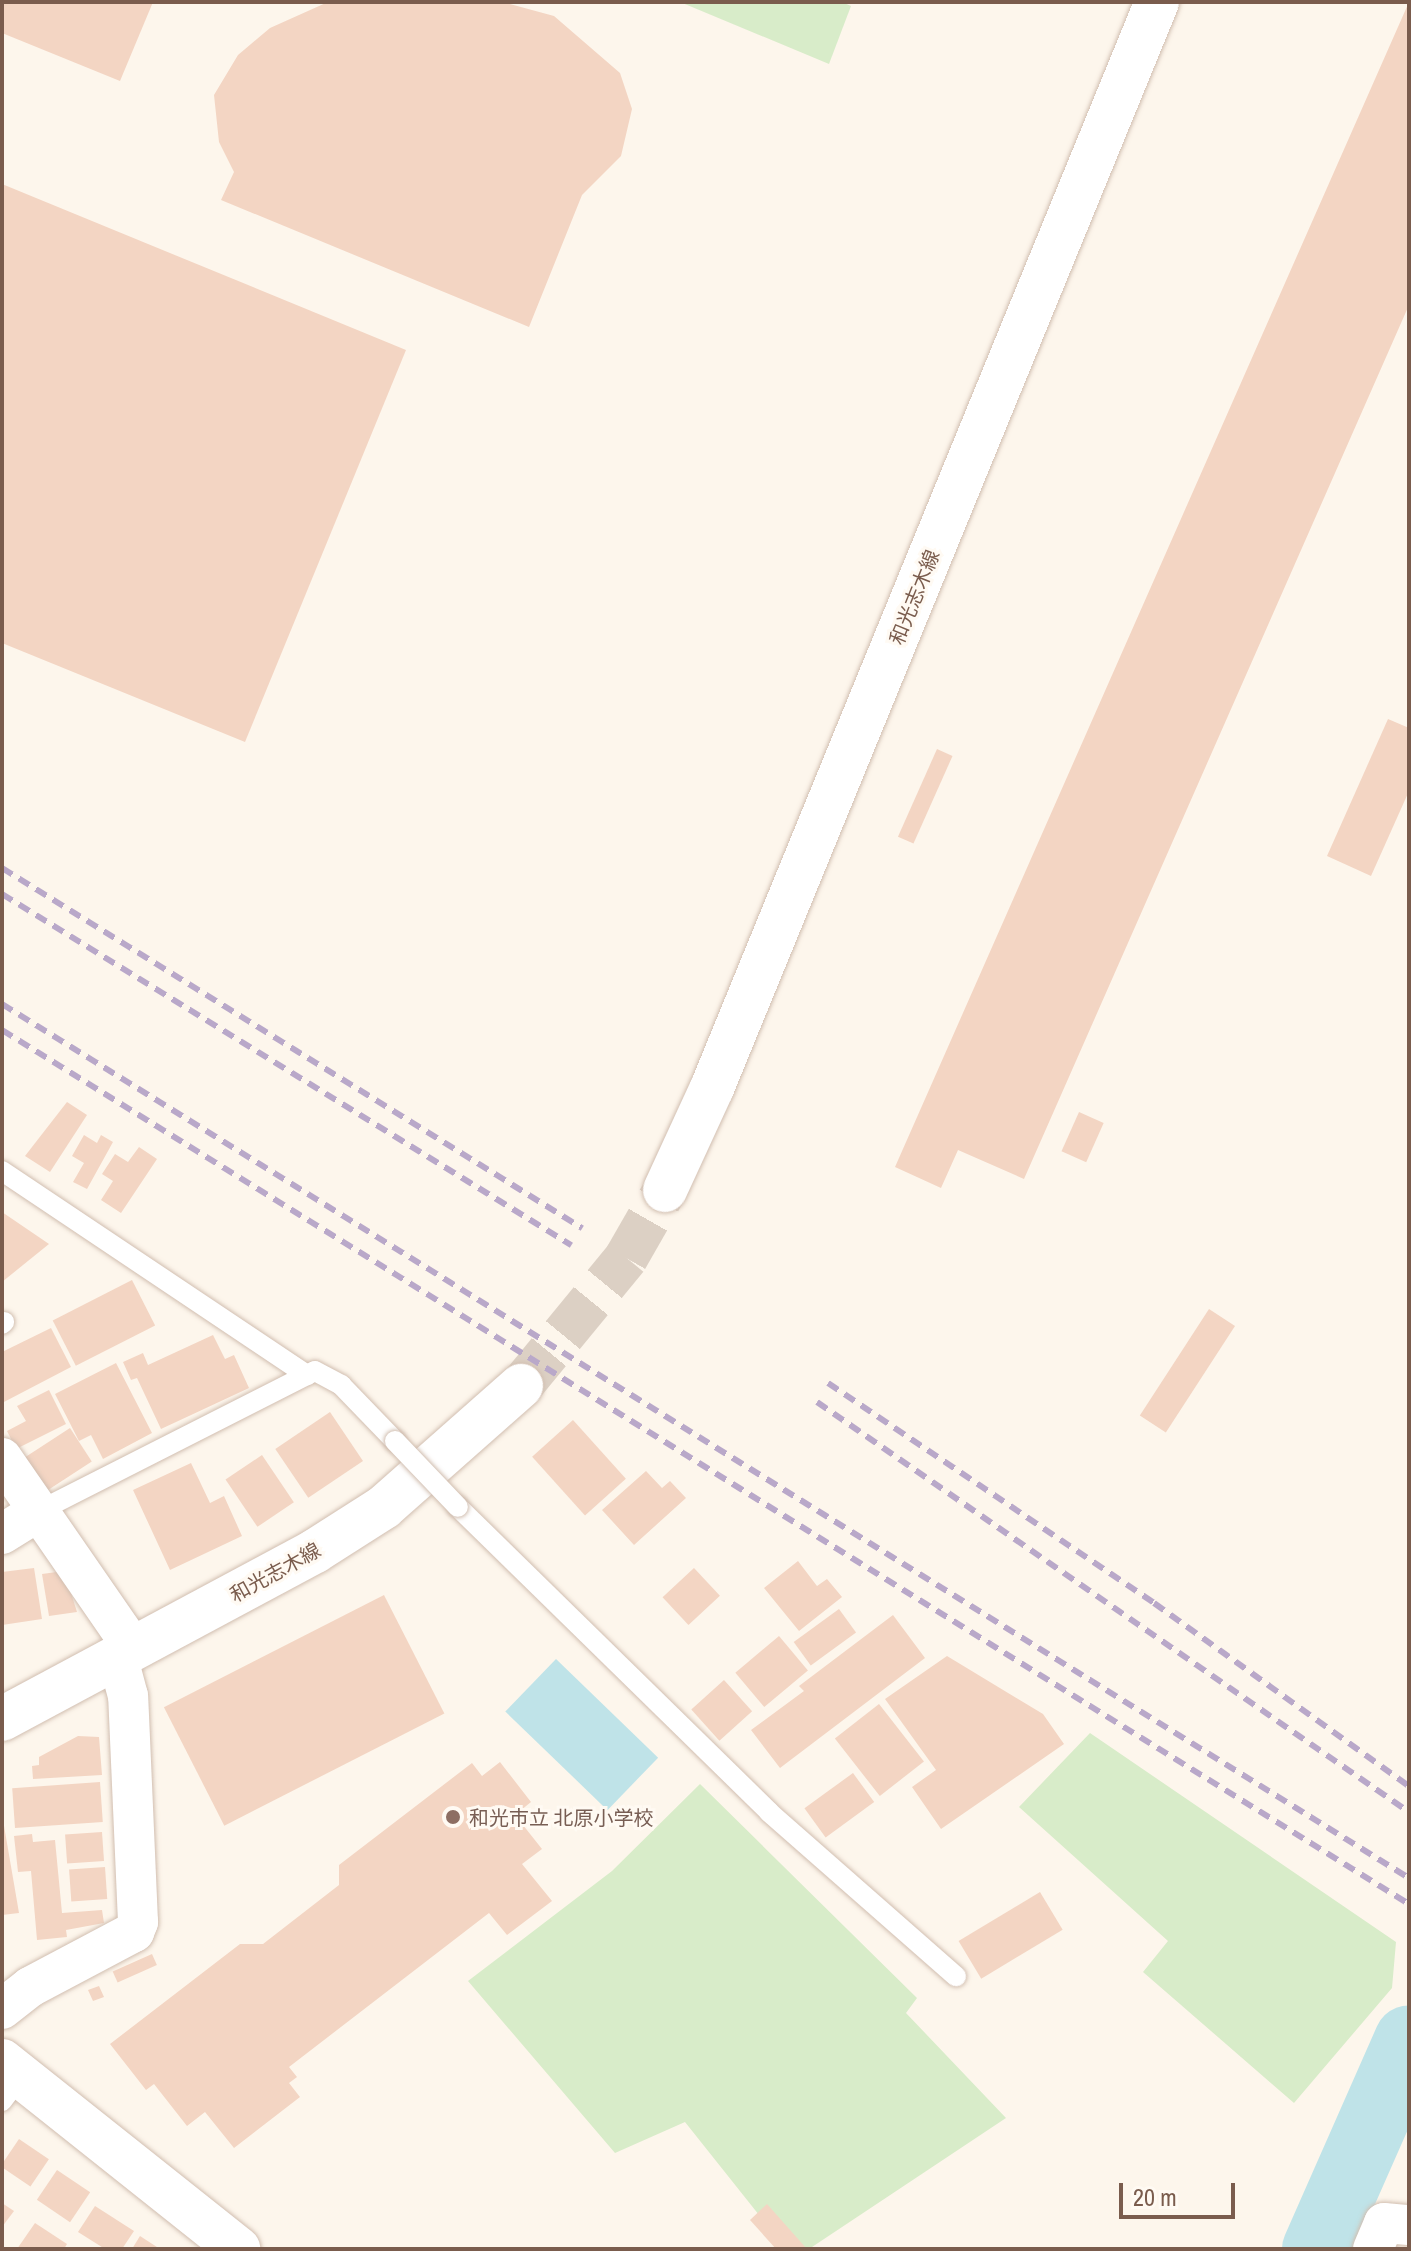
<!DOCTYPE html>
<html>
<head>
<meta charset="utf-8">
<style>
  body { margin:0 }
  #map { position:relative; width:1411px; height:2251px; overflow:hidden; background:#fdf6ec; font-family:"Archivo Narrow","Noto Sans JP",sans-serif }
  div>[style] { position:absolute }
  .green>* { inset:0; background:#d8ecc9 }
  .water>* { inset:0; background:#bfe3e8; transform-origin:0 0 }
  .river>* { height:70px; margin:-35px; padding:0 35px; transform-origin:35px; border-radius:35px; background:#bfe3e8 }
  .building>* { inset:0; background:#f3d5c3; transform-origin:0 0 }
  .secondary-tunnel>* { height:44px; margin-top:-22px; transform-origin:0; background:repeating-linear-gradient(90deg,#dcd0c4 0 44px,transparent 0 66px) }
  .roads { filter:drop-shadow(0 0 2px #d1beb0) drop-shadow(0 0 2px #d1beb0) }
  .lane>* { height:20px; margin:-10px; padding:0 10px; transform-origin:10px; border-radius:10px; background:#fff }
  .street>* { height:40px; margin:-20px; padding:0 20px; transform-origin:20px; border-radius:20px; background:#fff }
  .secondary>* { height:44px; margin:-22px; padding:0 22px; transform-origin:22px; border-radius:22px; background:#fff }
  .rail>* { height:6px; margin-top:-3px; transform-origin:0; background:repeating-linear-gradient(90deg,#b9a8c9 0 12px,transparent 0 20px) }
  .bridges { filter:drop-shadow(0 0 2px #d1beb0) drop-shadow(0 0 2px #d1beb0) }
  .lane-bridge>* { height:20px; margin:-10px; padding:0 10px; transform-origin:10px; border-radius:10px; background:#fff }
  .dots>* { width:22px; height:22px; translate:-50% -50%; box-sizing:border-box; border:4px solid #fffaf3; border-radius:50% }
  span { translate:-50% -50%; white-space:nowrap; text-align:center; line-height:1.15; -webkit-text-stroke:6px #fffaf3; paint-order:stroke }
  .street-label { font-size:20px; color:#7a5c4d }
  .education-label { font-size:20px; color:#785e54 }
  .left { translate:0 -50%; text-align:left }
  .frame { position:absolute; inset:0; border:4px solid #7a5c4d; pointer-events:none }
  .scale { position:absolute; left:1119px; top:2183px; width:116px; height:36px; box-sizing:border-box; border:4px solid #7a5c4d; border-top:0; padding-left:10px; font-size:24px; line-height:28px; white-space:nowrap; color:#7a5c4d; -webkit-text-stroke:6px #fffaf3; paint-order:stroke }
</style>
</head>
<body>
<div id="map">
  <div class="green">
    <div style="clip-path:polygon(680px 2px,842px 2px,851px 6px,829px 64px)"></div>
    <div style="clip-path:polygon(1090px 1733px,1396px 1942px,1392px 1988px,1294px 2103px,1143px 1972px,1168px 1941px,1019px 1807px)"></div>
    <div style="clip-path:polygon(700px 1784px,917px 1998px,906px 2013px,1006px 2118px,809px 2249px,786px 2249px,685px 2122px,615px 2153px,468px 1981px,612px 1871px)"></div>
  </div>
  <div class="water">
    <div style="left:556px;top:1659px;width:142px;height:73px;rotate:44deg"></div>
  </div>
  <div class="river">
    <div style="left:1317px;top:2249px;width:228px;rotate:-66.2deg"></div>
  </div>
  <div class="building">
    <div style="clip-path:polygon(2px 2px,153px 2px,120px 81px,2px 33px)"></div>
    <div style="clip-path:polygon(328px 2px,502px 2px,554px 16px,620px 73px,632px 109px,621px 156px,582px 195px,529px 327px,221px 200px,234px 172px,219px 142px,214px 95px,238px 55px,270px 28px)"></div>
    <div style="clip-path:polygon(1409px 2px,1409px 305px,1024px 1179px,958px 1150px,941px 1188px,895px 1167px)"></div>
    <div style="clip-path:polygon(2px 184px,406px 350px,245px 742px,2px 643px)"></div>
    <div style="clip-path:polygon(1388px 719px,1409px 728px,1409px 791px,1371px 876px,1327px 856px)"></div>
    <div style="left:937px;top:749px;width:17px;height:96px;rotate:24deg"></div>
    <div style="clip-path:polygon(67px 1102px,87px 1115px,50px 1172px,25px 1156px)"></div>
    <div style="left:1079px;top:1112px;width:27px;height:43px;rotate:24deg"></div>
    <div style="clip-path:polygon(84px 1135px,97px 1143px,101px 1135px,113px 1142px,87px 1189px,73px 1182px,84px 1163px,72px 1156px)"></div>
    <div style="clip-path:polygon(139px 1147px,157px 1159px,121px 1213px,101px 1200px,113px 1181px,102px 1174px,115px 1154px,128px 1162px)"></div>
    <div style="clip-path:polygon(2px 1212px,49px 1244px,2px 1282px)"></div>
    <div style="left:132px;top:1280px;width:51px;height:89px;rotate:63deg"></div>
    <div style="left:1209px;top:1309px;width:31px;height:127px;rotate:33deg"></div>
    <div style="clip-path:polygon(51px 1328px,71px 1367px,2px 1403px,2px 1352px)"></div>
    <div style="clip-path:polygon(213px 1335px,225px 1359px,234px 1355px,249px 1388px,161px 1429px,137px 1378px,131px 1380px,123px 1362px,143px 1353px,148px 1365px)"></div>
    <div style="clip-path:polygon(116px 1363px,152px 1433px,103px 1459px,91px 1435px,79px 1441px,55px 1394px)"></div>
    <div style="clip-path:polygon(49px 1390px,66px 1424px,16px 1449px,7px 1431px,26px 1421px,17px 1406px)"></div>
    <div style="left:330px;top:1412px;width:59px;height:66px;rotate:56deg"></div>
    <div style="left:573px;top:1420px;width:79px;height:55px;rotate:48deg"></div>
    <div style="left:70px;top:1428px;width:40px;height:54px;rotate:57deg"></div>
    <div style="left:262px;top:1455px;width:57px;height:44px;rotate:56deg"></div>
    <div style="clip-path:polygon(191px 1463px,210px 1503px,224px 1496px,242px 1536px,170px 1570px,133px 1490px)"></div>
    <div style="clip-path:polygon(646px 1471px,662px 1488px,670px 1481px,686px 1498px,634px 1545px,602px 1510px)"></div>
    <div style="clip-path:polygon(798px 1561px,817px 1586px,827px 1579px,842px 1597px,799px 1631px,764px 1588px)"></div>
    <div style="clip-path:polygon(34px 1568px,42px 1619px,2px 1625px,2px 1572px)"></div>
    <div style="left:694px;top:1568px;width:38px;height:43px;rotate:47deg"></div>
    <div style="clip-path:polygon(64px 1571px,77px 1612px,49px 1616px,42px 1574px)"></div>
    <div style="left:384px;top:1595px;width:133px;height:247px;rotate:63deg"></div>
    <div style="left:839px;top:1609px;width:29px;height:56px;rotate:54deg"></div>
    <div style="clip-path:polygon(893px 1615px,925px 1658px,780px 1768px,751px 1730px,804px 1691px,799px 1686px)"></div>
    <div style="left:779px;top:1636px;width:45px;height:57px;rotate:50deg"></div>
    <div style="clip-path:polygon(947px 1656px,1043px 1714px,1064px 1744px,941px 1829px,912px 1787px,936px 1770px,885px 1699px)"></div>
    <div style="left:724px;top:1680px;width:42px;height:44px;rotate:48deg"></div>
    <div style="left:879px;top:1704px;width:73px;height:56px;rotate:52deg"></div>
    <div style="clip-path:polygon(78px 1736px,99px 1737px,102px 1775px,33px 1779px,32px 1766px,39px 1765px,39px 1757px)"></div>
    <div style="clip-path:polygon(500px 1762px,531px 1802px,515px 1815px,542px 1849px,522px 1864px,552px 1901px,507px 1935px,489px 1913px,289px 2067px,297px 2077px,289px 2083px,300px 2097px,234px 2148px,205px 2112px,187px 2126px,154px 2084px,146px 2090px,110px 2044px,240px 1944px,263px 1944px,339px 1885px,339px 1865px,472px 1763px,482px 1776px)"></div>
    <div style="left:853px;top:1773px;width:36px;height:60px;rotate:54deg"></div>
    <div style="left:100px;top:1782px;width:40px;height:88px;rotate:86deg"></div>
    <div style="clip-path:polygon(2px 1814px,19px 1913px,2px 1915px)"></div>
    <div style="left:102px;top:1832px;width:29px;height:37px;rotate:86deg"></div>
    <div style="clip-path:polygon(32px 1834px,33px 1842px,55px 1840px,62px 1913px,102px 1910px,104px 1923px,66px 1930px,67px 1937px,37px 1940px,31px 1871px,18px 1872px,14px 1836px)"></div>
    <div style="left:105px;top:1867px;width:32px;height:36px;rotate:86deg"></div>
    <div style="left:1040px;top:1892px;width:44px;height:95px;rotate:59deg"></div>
    <div style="left:152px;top:1954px;width:12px;height:43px;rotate:66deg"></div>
    <div style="clip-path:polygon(99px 1986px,104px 1997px,93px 2001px,88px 1990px)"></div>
    <div style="left:19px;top:2139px;width:36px;height:33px;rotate:34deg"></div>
    <div style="left:57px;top:2170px;width:40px;height:36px;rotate:34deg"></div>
    <div style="clip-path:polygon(2px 2203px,14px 2211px,2px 2227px)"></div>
    <div style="clip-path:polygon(767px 2204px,807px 2249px,776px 2249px,750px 2220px)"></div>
    <div style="clip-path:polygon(95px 2206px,134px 2231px,122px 2249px,105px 2249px,78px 2232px)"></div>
    <div style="clip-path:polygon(35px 2223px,67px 2244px,64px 2249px,17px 2249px)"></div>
    <div style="clip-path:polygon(140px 2236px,160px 2249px,132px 2249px)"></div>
  </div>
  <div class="secondary-tunnel">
    <div style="left:521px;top:1386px;width:166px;rotate:-50.6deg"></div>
    <div style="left:626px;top:1258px;width:78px;rotate:-60.2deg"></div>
  </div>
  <div class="roads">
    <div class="lane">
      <div style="left:2px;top:1171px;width:367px;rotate:33.8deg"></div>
      <div style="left:2px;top:1324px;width:3px;rotate:-45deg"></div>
      <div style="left:458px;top:1507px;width:436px;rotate:44.4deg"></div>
      <div style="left:769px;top:1812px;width:249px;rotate:41.3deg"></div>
      <div style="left:39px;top:1511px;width:309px;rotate:-26.9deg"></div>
      <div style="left:315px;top:1371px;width:30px;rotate:28deg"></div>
      <div style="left:341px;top:1385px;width:78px;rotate:46deg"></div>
      <div style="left:2px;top:2101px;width:31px;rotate:-53deg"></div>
    </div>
    <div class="street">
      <div style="left:2px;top:1458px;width:232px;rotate:55.4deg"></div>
      <div style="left:2px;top:1534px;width:44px;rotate:-31.9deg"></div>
      <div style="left:2px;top:2009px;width:36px;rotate:-38deg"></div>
      <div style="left:30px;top:1987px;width:118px;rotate:-27.9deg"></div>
      <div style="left:134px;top:1932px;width:11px;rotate:-68deg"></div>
      <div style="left:138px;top:1922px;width:226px;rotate:-92.5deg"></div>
      <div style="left:128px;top:1696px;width:39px;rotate:-105deg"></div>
      <div style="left:1373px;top:2249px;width:28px;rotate:-67deg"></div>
      <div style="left:1384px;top:2223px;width:25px;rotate:5deg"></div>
    </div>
    <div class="secondary">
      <div style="left:665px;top:1190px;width:112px;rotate:-65.3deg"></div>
      <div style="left:712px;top:1088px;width:1174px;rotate:-67.72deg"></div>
      <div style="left:2px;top:1719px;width:355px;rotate:-28.2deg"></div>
      <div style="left:315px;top:1551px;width:82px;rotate:-32.5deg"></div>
      <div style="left:384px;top:1507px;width:183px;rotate:-41.5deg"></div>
      <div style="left:2px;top:2061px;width:302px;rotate:38.5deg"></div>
    </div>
  </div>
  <div class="rail">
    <div style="left:2px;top:868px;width:683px;rotate:31.83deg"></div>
    <div style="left:2px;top:894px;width:669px;rotate:31.67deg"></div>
    <div style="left:2px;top:1004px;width:1656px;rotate:31.85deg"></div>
    <div style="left:2px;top:1030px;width:1656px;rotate:31.85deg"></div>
    <div style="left:828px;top:1383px;width:393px;rotate:34deg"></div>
    <div style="left:1154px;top:1603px;width:314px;rotate:35.7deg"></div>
    <div style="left:817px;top:1402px;width:720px;rotate:34.71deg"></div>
  </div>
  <div class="bridges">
    <div class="lane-bridge">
      <div style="left:395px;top:1441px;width:91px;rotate:46.3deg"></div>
    </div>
  </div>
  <div class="dots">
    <div style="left:453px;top:1817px;background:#8d6e63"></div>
  </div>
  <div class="street-label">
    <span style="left:914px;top:597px;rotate:-68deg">和光志木線</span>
    <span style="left:275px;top:1572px;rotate:-29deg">和光志木線</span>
  </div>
  <div class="education-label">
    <span class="left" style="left:469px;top:1817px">和光市立 北原小学校</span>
  </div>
  <div class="frame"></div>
  <div class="scale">20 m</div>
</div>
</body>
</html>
